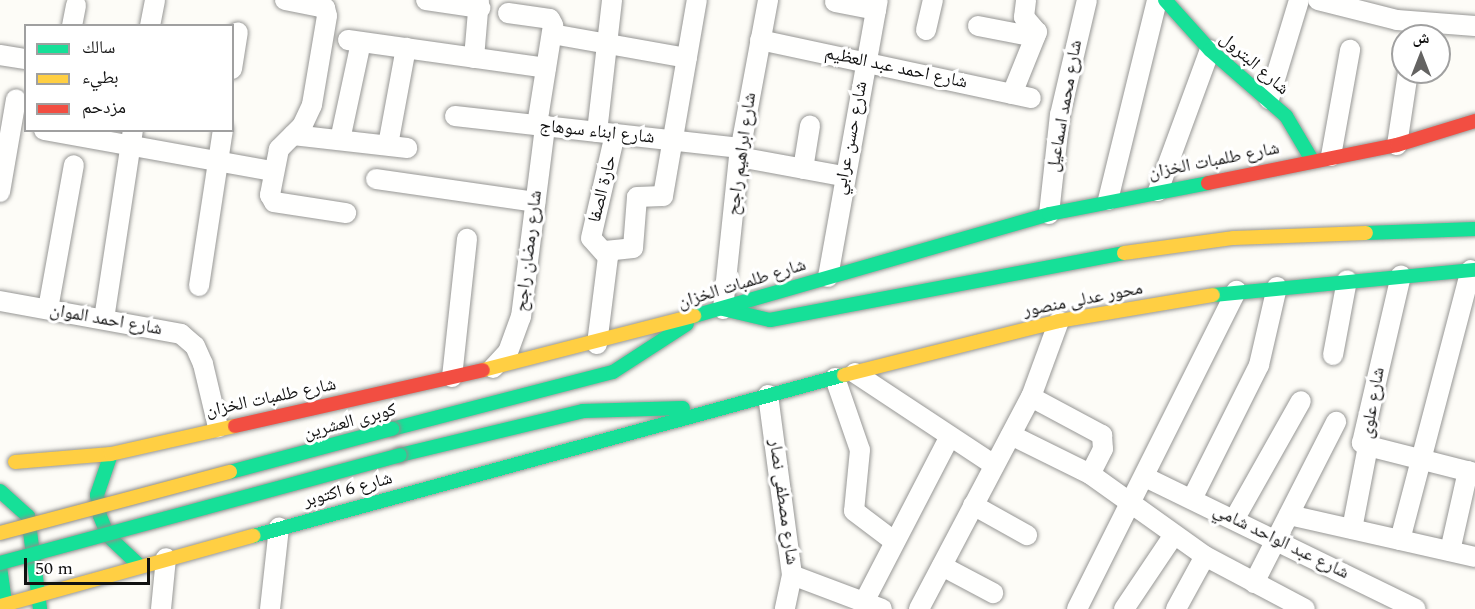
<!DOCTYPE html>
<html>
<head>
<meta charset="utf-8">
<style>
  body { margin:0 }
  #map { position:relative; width:1475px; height:609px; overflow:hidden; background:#fdfcf7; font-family:Spectral,"Noto Naskh Arabic",serif }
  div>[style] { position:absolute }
  .roads { filter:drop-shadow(0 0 2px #979795) drop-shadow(0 0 2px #979795) }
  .street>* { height:20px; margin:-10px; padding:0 10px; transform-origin:10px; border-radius:10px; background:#fffffe }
  .fast>* { height:14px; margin:-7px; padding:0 7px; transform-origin:7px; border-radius:7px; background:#16e098 }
  .slow>* { height:14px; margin:-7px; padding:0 7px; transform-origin:7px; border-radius:7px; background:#ffcf43 }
  .jam>* { height:14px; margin:-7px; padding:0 7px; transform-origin:7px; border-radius:7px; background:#f24e42 }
  .bridges { filter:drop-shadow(0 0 2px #8e8d8b) drop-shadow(0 0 2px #8e8d8b) }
  .fast-bridge>* { height:14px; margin:-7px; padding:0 7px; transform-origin:7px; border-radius:7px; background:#16e098 }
  .slow-bridge>* { height:14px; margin:-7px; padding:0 7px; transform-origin:7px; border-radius:7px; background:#ffcf43 }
  span { translate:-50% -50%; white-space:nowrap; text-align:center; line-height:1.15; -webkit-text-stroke:6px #fff; paint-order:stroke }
  .street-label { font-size:18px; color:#111 }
  .legend { position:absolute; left:24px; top:24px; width:210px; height:108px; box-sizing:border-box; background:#fff; border:2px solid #a0a0a0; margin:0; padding:8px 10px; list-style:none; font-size:18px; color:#111 }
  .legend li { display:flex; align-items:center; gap:12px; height:30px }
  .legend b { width:30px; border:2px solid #a0a0a0 }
  .north { position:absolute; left:1391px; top:24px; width:60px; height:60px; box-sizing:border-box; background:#fff; border:2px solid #a0a0a0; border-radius:50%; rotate:0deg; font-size:16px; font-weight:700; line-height:24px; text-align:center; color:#111 }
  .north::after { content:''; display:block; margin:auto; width:21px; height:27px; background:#646362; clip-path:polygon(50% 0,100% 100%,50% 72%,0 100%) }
  .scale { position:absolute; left:24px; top:558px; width:126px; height:27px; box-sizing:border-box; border:3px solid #111; border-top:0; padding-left:8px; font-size:18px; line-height:21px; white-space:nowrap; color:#111; -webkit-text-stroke:4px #fff; paint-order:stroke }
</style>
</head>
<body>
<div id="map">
  <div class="roads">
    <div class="street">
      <div style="left:285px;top:0;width:41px;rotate:11.3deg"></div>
      <div style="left:325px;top:8px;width:8px;rotate:76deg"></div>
      <div style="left:327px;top:16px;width:90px;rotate:99.6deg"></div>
      <div style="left:312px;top:105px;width:23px;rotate:115deg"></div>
      <div style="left:302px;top:126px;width:33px;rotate:135deg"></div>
      <div style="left:279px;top:149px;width:47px;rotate:101.1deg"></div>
      <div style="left:270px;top:195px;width:8px;rotate:60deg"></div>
      <div style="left:274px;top:202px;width:73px;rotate:8.7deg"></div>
      <div style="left:426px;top:0;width:55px;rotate:8.4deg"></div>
      <div style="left:1318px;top:0;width:81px;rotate:14.2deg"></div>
      <div style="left:1397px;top:20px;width:78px;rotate:4.4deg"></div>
      <div style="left:835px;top:2px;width:42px;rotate:11deg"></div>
      <div style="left:508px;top:13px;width:42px;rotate:8.1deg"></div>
      <div style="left:550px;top:19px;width:7px;rotate:63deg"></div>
      <div style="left:553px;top:25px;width:101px;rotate:99.1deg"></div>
      <div style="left:72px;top:26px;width:21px;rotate:-79deg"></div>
      <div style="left:150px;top:26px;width:26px;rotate:-79deg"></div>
      <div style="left:978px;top:26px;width:58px;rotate:10.9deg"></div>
      <div style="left:926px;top:30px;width:31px;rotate:-77deg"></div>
      <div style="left:552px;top:34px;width:137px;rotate:10.1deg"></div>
      <div style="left:348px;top:40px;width:200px;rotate:8deg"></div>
      <div style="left:760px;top:40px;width:277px;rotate:12.1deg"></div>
      <div style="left:0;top:55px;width:26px;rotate:9deg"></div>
      <div style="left:474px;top:58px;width:58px;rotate:-85.1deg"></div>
      <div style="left:232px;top:69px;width:37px;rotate:-81deg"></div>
      <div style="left:1012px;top:94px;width:67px;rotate:-68deg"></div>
      <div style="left:1037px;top:32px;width:20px;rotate:-131deg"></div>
      <div style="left:1024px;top:17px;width:17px;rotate:-83deg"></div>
      <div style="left:1269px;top:99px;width:103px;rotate:-73.1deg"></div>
      <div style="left:455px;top:116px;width:287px;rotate:6.4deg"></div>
      <div style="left:44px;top:130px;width:233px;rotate:10.2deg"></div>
      <div style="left:597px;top:132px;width:133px;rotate:-83.5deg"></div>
      <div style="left:293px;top:135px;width:115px;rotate:6.5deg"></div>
      <div style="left:340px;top:140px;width:100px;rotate:-77.9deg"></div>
      <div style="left:388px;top:145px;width:99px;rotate:-79.5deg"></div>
      <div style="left:1397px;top:145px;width:74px;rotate:-81.4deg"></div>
      <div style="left:1331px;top:156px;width:108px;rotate:-79.8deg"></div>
      <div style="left:739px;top:157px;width:106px;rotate:10.4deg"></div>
      <div style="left:803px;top:169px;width:44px;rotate:-80.8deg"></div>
      <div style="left:376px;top:179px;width:161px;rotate:8.2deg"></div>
      <div style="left:1158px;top:191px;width:150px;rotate:-69.8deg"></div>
      <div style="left:0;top:192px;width:94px;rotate:-80.2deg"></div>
      <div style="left:1108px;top:200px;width:206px;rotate:-76.2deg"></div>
      <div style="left:1049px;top:214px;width:100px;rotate:-83.7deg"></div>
      <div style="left:1060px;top:115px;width:118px;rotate:-76.8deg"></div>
      <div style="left:605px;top:251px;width:28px;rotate:-6deg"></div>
      <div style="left:633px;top:248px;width:51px;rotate:-85.5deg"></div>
      <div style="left:637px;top:197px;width:26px;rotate:-2deg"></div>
      <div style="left:663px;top:196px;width:199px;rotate:-80.2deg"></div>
      <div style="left:828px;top:277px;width:281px;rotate:-79.8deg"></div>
      <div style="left:199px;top:286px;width:158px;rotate:-81.3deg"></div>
      <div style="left:0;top:301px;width:184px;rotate:10.3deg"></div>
      <div style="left:181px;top:334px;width:18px;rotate:41deg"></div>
      <div style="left:195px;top:346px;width:20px;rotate:66deg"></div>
      <div style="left:203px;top:364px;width:65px;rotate:76.6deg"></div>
      <div style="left:48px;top:309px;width:146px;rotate:-79.8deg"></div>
      <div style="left:723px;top:309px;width:153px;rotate:-84deg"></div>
      <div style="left:739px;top:157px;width:160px;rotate:-79.5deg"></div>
      <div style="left:104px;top:319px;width:191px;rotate:-81.3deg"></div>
      <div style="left:597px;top:344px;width:88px;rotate:-82.8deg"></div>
      <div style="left:608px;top:257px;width:25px;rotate:-132deg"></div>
      <div style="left:591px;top:238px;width:107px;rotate:-77deg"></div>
      <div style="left:1333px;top:355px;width:76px;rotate:-79.4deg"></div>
      <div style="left:493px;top:368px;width:22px;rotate:-47deg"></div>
      <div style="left:508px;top:352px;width:37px;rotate:-70deg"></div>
      <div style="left:521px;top:317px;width:193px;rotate:-82.8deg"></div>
      <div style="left:855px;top:373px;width:167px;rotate:33.5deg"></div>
      <div style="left:452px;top:377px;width:139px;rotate:-83.8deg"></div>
      <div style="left:835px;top:378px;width:76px;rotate:70.9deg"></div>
      <div style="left:860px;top:450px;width:61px;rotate:95.6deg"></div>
      <div style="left:854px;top:511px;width:51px;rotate:37.1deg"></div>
      <div style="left:768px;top:395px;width:182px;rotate:82.4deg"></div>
      <div style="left:792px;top:575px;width:35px;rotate:102deg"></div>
      <div style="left:1031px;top:397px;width:81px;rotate:28.2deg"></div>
      <div style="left:1102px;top:435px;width:14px;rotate:86deg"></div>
      <div style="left:1103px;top:449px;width:28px;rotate:117deg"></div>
      <div style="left:1011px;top:435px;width:88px;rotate:26.3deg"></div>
      <div style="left:1090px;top:474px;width:141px;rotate:35.5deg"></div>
      <div style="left:1205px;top:556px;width:113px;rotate:27.9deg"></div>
      <div style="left:1368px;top:446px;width:110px;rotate:14.2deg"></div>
      <div style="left:1145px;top:477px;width:301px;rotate:26deg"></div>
      <div style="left:1192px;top:499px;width:150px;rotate:-63.4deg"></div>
      <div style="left:1259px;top:365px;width:80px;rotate:-77deg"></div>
      <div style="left:973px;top:505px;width:62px;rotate:29.1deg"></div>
      <div style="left:1289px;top:515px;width:191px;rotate:12.7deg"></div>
      <div style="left:1235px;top:518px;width:134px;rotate:-60.6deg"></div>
      <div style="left:1352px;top:529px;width:85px;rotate:-79.1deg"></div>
      <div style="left:1368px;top:446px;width:7px;rotate:-153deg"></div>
      <div style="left:1362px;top:443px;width:172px;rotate:-76.9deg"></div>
      <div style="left:1400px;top:540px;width:279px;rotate:-75.3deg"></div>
      <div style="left:1450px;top:551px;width:82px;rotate:-77.3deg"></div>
      <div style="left:942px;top:566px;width:58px;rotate:27.9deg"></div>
      <div style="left:792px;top:575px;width:96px;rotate:20.7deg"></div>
      <div style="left:1254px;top:583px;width:181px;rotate:-63deg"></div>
      <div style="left:864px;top:602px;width:182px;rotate:-62.6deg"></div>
      <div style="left:161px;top:609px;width:51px;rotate:-84.4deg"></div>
      <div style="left:270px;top:609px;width:82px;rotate:-83.7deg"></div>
      <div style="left:919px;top:609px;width:240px;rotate:-62.2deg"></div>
      <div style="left:1031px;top:397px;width:81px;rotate:-69.8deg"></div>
      <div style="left:1077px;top:609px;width:356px;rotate:-63.4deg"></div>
      <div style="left:1124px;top:609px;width:88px;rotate:-56.1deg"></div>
      <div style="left:1176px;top:609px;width:60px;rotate:-61.3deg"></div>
    </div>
    <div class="fast">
      <div style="left:1165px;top:0;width:67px;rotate:48deg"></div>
      <div style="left:1210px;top:50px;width:101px;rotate:41deg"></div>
      <div style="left:1286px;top:116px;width:51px;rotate:59.4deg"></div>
      <div style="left:1366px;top:233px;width:109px;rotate:-2.1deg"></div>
      <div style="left:1213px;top:295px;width:263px;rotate:-5.5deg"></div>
      <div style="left:723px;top:309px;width:48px;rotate:13.2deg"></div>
      <div style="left:770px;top:320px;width:360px;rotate:-10.7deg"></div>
      <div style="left:694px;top:316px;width:369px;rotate:-16deg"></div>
      <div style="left:1049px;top:214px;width:162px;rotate:-11deg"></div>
      <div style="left:392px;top:429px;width:228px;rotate:-14.5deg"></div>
      <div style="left:613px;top:372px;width:88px;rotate:-33deg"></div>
      <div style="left:111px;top:454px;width:43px;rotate:108.9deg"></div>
      <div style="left:97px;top:495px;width:21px;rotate:82deg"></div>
      <div style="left:100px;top:516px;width:22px;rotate:68deg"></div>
      <div style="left:108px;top:536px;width:44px;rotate:43.2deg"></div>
      <div style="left:400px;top:455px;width:188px;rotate:-13.5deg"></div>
      <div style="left:583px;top:411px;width:100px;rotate:-1.7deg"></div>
      <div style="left:0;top:491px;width:38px;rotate:42deg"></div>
      <div style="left:28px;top:516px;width:94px;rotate:82.6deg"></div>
      <div style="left:253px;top:536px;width:613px;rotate:-15.24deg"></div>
      <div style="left:0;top:567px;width:42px;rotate:81.9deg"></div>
    </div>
    <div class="slow">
      <div style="left:1124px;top:253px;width:111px;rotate:-7.8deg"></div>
      <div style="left:1234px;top:238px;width:132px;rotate:-2.2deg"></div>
      <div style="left:483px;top:370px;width:218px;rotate:-14.4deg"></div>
      <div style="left:844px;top:375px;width:222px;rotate:-14.1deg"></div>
      <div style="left:1059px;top:321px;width:156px;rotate:-9.6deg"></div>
      <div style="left:15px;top:462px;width:96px;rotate:-4.8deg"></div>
      <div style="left:111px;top:454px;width:127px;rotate:-12.7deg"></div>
      <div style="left:0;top:606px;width:263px;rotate:-15.5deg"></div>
    </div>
    <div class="jam">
      <div style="left:1208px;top:183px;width:193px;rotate:-11.4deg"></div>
      <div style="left:1397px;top:145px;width:82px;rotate:-17.1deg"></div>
      <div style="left:235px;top:426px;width:254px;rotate:-12.7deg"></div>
    </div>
  </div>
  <div class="bridges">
    <div class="fast-bridge">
      <div style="left:230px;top:472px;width:168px;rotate:-14.9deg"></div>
      <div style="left:0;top:563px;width:414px;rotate:-15.1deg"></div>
    </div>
    <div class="slow-bridge">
      <div style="left:0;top:533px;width:238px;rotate:-14.9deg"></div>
    </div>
  </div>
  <div class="street-label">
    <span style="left:1254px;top:64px;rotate:41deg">شارع البترول</span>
    <span style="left:896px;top:68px;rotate:12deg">شارع احمد عبد العظيم</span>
    <span style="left:1065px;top:106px;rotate:-80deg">شارع محمد اسماعيل</span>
    <span style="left:597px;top:132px;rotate:6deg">شارع ابناء سوهاج</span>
    <span style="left:851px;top:138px;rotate:-79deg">شارع حسن عرابي</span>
    <span style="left:742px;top:154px;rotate:-82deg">شارع ابراهيم راجح</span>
    <span style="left:1214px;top:161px;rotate:-11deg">شارع طلمبات الخزان</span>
    <span style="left:603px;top:189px;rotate:-76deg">حارة الصفا</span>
    <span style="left:529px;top:251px;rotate:-83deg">شارع رمضان راجح</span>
    <span style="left:742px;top:284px;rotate:-17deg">شارع طلمبات الخزان</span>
    <span style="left:1083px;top:300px;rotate:-11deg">محور عدلى منصور</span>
    <span style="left:106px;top:320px;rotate:10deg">شارع احمد الموان</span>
    <span style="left:271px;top:398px;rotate:-12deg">شارع طلمبات الخزان</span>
    <span style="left:1373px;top:403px;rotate:-80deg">شارع علوى</span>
    <span style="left:350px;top:422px;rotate:-15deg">كوبرى العشرين</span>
    <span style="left:348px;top:490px;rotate:-15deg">شارع 6 اكتوبر</span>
    <span style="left:783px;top:502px;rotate:82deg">شارع مصطفى نصار</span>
    <span style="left:1281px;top:542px;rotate:26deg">شارع عبد الواحد شامي</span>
  </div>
  <ul class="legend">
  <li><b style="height:8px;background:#16e098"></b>سالك</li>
  <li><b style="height:8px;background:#ffcf43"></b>بطيء</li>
  <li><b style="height:8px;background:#f24e42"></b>مزدحم</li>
  </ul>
  <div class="north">ش</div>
  <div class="scale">50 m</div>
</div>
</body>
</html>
